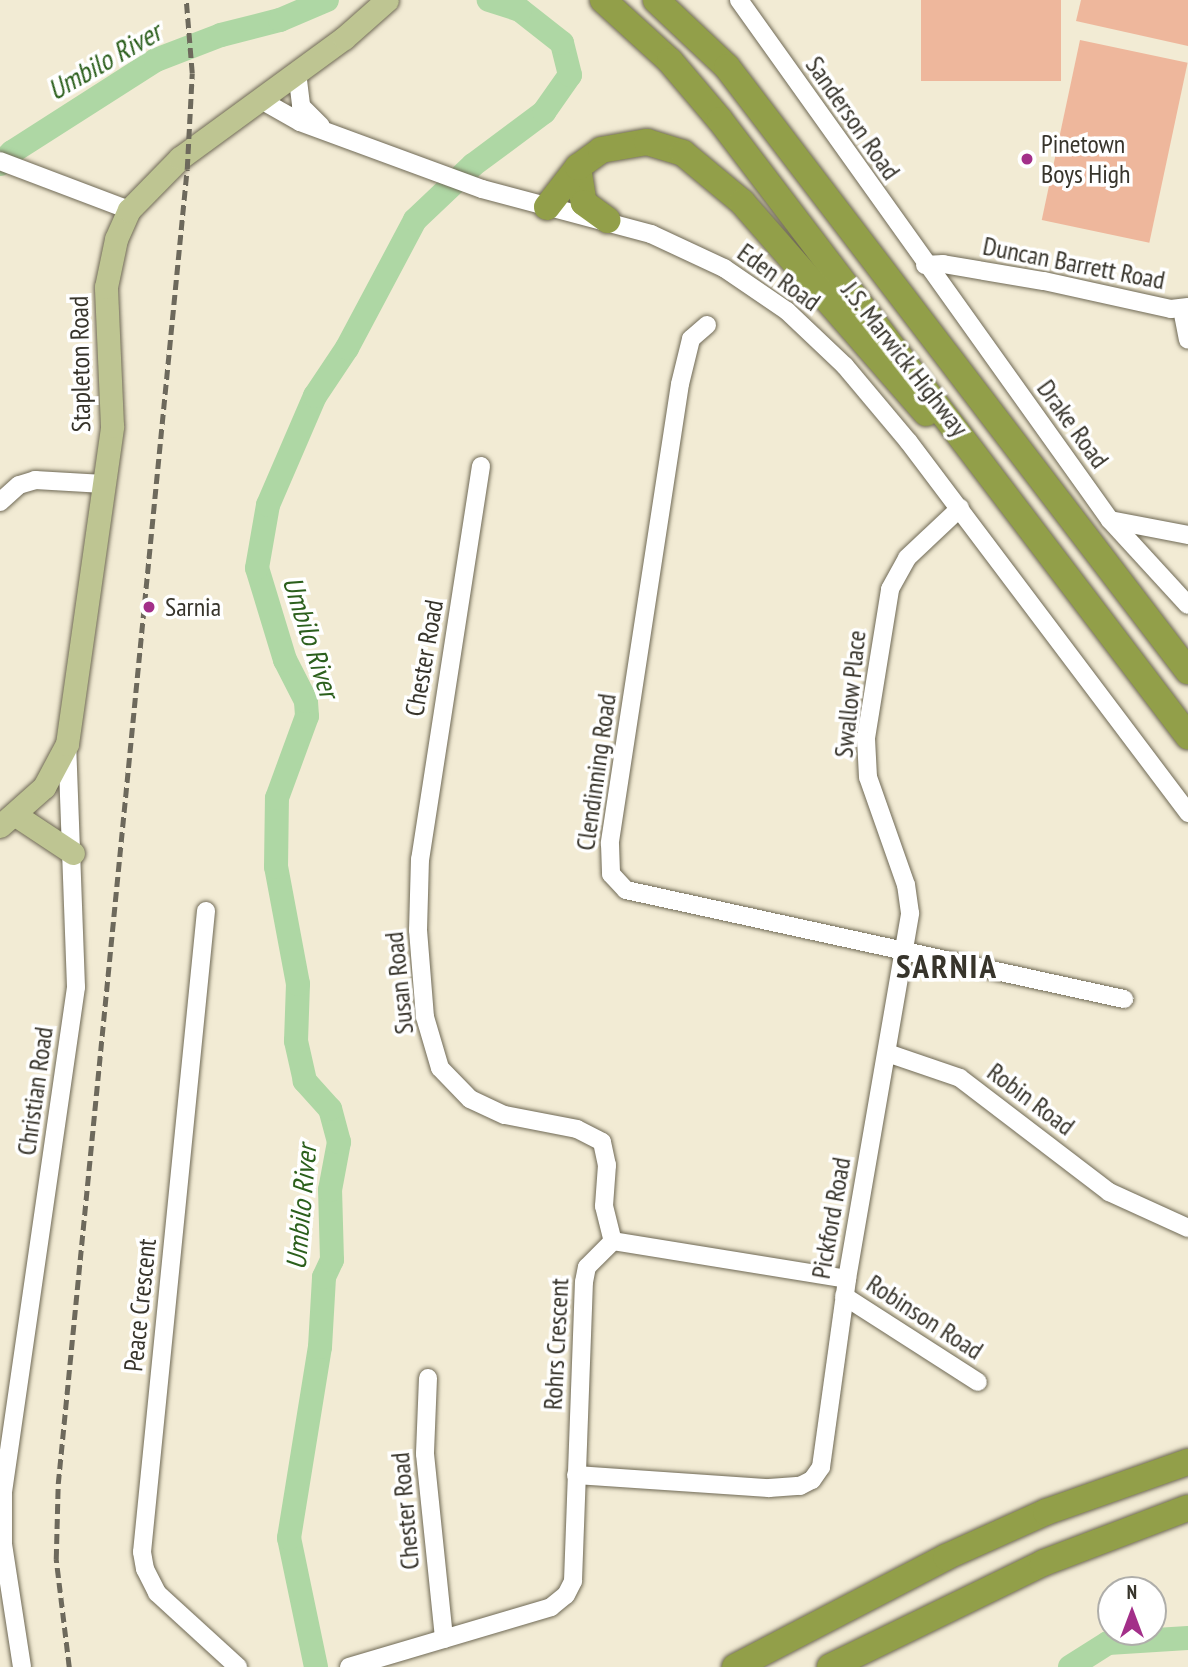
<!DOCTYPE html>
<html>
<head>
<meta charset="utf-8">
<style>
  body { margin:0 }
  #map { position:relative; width:1188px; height:1667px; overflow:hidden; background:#f2ebd4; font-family:"PT Sans Narrow",sans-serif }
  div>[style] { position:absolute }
  .green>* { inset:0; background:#eeb79c; transform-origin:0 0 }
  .river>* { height:24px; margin:-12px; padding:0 12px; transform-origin:12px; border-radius:12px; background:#aed7a4 }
  .roads { filter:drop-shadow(0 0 2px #6f6955) drop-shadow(0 0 2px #6f6955) }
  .minor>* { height:18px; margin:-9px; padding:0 9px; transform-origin:9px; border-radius:9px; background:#fff }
  .major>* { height:23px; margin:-11.5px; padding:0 11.5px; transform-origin:11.5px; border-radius:11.5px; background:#bec592 }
  .highway>* { height:26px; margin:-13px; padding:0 13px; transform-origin:13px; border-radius:13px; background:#929f49 }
  .rail>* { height:4.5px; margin-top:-2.25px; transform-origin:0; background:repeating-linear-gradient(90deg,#6d695c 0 10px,transparent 0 15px) }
  .dots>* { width:19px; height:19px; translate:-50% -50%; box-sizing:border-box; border:4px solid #fff; border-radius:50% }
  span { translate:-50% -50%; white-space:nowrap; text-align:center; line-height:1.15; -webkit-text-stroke:7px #fff; paint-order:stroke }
  .street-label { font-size:26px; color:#37342b }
  .poi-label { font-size:26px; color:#37342b }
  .left { translate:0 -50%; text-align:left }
  .water-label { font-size:28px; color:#2b5f1c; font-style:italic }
  .district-label { font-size:33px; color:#37342b; font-weight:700; letter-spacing:2px }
  .north { position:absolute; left:1097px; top:1576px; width:70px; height:70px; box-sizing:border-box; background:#fff; border:2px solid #afaeaa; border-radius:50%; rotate:0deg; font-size:19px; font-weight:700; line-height:28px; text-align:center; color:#37342b }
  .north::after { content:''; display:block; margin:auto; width:24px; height:32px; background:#a32f89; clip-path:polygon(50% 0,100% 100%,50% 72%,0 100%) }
</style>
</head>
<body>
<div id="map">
  <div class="green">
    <div style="left:921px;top:0;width:140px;height:81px"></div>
    <div style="clip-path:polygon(1081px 0,1188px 0,1188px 46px,1076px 21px)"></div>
    <div style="left:1080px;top:40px;width:110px;height:184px;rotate:12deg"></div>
  </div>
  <div class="river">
    <div style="left:0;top:164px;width:17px;rotate:-45deg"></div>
    <div style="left:12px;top:152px;width:171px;rotate:-32.6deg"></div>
    <div style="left:156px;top:60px;width:70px;rotate:-21deg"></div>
    <div style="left:221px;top:35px;width:61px;rotate:-14.3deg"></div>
    <div style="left:280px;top:20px;width:51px;rotate:-23.1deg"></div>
    <div style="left:316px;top:1667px;width:132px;rotate:-101.8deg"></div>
    <div style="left:289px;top:1538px;width:193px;rotate:-80.8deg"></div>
    <div style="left:320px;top:1347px;width:70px;rotate:-86.7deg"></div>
    <div style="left:324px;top:1277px;width:19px;rotate:-65deg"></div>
    <div style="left:332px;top:1260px;width:70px;rotate:-91.6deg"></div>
    <div style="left:330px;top:1190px;width:49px;rotate:-79.4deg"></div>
    <div style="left:339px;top:1142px;width:34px;rotate:-105deg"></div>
    <div style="left:330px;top:1109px;width:38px;rotate:-132deg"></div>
    <div style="left:305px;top:1081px;width:41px;rotate:-102.7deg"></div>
    <div style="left:296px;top:1041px;width:57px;rotate:-88deg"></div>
    <div style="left:298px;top:984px;width:119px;rotate:-100.6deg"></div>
    <div style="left:276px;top:867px;width:69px;rotate:-89.2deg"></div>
    <div style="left:277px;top:798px;width:87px;rotate:-69.9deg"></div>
    <div style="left:307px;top:716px;width:15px;rotate:-94deg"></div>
    <div style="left:306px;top:701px;width:46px;rotate:-117.1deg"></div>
    <div style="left:285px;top:660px;width:96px;rotate:-106.9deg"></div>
    <div style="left:257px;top:568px;width:64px;rotate:-80.1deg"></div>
    <div style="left:268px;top:505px;width:119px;rotate:-66.7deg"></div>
    <div style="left:315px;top:396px;width:58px;rotate:-56.3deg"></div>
    <div style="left:347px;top:348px;width:145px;rotate:-62deg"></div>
    <div style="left:415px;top:220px;width:80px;rotate:-43.5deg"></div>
    <div style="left:473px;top:165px;width:89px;rotate:-36.7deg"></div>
    <div style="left:544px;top:112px;width:45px;rotate:-54.9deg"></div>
    <div style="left:570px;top:75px;width:33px;rotate:-104deg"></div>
    <div style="left:562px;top:43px;width:53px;rotate:-141.8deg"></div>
    <div style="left:520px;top:10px;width:33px;rotate:-162deg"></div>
    <div style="left:1070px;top:1667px;width:45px;rotate:-32.3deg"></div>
    <div style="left:1108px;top:1643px;width:80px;rotate:-3.6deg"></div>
  </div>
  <div class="roads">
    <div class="minor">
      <div style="left:739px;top:0;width:639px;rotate:54.49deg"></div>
      <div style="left:1110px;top:520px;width:115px;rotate:47.5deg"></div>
      <div style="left:297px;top:72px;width:34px;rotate:83deg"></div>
      <div style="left:301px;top:106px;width:28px;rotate:45deg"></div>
      <div style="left:261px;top:100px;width:45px;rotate:29.4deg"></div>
      <div style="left:300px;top:122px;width:194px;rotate:20.2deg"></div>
      <div style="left:482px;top:189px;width:175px;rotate:14.9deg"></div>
      <div style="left:651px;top:234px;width:81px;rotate:25deg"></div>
      <div style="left:724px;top:268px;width:76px;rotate:34.3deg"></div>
      <div style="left:787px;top:311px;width:80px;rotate:43.5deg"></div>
      <div style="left:845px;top:366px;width:98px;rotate:50deg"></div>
      <div style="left:908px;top:441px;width:466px;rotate:53deg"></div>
      <div style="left:0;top:161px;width:138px;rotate:20.8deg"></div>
      <div style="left:925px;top:265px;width:18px;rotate:-3deg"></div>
      <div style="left:943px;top:264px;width:102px;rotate:9.6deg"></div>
      <div style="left:1044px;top:281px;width:130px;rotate:12.4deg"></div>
      <div style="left:1171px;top:309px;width:17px;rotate:-7deg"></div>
      <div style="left:1182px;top:309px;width:31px;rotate:79deg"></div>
      <div style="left:707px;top:325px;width:21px;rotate:139deg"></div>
      <div style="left:691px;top:339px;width:46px;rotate:103.7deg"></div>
      <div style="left:680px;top:384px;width:465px;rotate:98.7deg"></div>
      <div style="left:610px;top:844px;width:30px;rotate:88deg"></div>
      <div style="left:611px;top:874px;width:22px;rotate:47deg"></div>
      <div style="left:626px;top:890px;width:510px;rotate:12.35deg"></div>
      <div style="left:481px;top:466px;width:398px;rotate:98.8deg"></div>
      <div style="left:420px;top:859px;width:71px;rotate:91.6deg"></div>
      <div style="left:418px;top:930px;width:87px;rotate:85.4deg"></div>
      <div style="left:425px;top:1017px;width:53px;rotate:73.6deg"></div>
      <div style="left:440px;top:1068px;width:43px;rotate:45.9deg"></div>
      <div style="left:470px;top:1099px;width:38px;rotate:25deg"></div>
      <div style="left:505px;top:1115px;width:73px;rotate:11deg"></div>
      <div style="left:577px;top:1129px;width:28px;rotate:27deg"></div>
      <div style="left:602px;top:1142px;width:24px;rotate:78deg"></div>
      <div style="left:607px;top:1165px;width:41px;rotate:94.2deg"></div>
      <div style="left:604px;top:1206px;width:36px;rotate:76deg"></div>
      <div style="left:0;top:502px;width:25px;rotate:-42deg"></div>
      <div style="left:19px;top:485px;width:17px;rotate:-17deg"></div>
      <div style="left:35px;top:480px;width:69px;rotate:3.3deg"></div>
      <div style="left:1110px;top:520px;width:79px;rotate:10.9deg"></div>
      <div style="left:206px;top:911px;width:644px;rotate:95.7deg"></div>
      <div style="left:142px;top:1552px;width:17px;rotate:80deg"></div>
      <div style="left:145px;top:1569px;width:27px;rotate:63deg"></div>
      <div style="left:157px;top:1593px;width:110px;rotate:42.4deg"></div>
      <div style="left:887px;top:1053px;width:77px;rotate:18.9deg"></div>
      <div style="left:960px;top:1078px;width:188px;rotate:37.4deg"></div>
      <div style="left:1109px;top:1192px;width:87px;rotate:24.5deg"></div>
      <div style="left:844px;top:1296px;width:159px;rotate:32.7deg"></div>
      <div style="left:428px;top:1378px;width:76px;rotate:92.3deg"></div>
      <div style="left:425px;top:1454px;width:186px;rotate:84.1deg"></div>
      <div style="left:576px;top:1475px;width:193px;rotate:3.9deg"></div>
      <div style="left:769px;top:1488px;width:31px;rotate:-4deg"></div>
      <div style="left:800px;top:1486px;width:13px;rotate:-27deg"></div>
      <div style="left:812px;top:1480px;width:16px;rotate:-55deg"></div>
      <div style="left:821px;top:1467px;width:190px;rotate:-82.1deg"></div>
      <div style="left:847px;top:1279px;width:371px;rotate:-80.2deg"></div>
      <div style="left:910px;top:913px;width:28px;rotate:-98deg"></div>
      <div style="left:906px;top:885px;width:114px;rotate:-109.4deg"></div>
      <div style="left:868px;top:777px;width:39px;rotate:-93deg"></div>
      <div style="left:866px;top:738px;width:151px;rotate:-80.8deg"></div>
      <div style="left:890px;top:589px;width:35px;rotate:-61deg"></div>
      <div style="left:907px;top:558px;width:73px;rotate:-43.3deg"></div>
      <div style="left:22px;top:1667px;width:124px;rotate:-98.8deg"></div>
      <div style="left:3px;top:1544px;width:52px;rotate:-90deg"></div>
      <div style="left:3px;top:1492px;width:510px;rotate:-81.77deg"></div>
      <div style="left:76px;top:987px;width:243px;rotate:-92.1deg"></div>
      <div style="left:349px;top:1667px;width:211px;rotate:-16.5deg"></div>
      <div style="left:551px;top:1607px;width:19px;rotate:-39deg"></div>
      <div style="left:566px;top:1595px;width:16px;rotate:-63deg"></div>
      <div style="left:573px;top:1581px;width:299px;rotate:-87.9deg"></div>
      <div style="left:584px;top:1282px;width:15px;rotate:-79deg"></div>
      <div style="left:587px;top:1267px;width:37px;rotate:-45deg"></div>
      <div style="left:613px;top:1241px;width:237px;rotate:9.2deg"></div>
    </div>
    <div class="major">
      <div style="left:17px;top:816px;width:67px;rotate:33.5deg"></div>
      <div style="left:0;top:826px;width:59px;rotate:-41.6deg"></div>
      <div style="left:44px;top:787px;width:49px;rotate:-61.9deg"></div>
      <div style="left:67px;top:744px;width:321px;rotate:-81.9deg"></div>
      <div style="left:112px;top:426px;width:139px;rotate:-92.5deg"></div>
      <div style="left:106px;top:287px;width:49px;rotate:-78.2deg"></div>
      <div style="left:116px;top:239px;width:32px;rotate:-66deg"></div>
      <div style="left:129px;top:210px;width:73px;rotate:-45.6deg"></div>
      <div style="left:180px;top:158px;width:203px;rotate:-36.2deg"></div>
      <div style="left:344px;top:38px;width:57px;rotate:-41.5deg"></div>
    </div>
    <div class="highway">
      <div style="left:603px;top:0;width:91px;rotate:42.3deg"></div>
      <div style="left:670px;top:61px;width:77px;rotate:49.7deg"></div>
      <div style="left:720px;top:120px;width:774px;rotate:52.77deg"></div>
      <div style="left:656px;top:0;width:98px;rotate:43.3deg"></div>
      <div style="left:727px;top:67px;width:760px;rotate:52.65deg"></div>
      <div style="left:578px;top:167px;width:36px;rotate:81deg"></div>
      <div style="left:584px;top:203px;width:29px;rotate:36deg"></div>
      <div style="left:547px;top:207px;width:51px;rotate:-52.2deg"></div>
      <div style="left:578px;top:167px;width:29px;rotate:-36deg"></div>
      <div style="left:601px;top:150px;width:47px;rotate:-9.9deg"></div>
      <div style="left:647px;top:142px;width:38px;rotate:17deg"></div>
      <div style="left:683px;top:153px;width:77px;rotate:39.7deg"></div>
      <div style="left:742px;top:202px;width:280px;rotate:48.9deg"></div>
      <div style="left:735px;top:1667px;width:238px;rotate:-27.5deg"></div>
      <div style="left:946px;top:1557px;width:110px;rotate:-24.2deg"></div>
      <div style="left:1046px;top:1512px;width:151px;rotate:-19.4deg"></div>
      <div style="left:830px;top:1667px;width:237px;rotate:-26deg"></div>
      <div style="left:1043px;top:1563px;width:155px;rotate:-20.8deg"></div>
    </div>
  </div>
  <div class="rail">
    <div style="left:69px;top:1667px;width:109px;rotate:-96.9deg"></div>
    <div style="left:56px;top:1559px;width:75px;rotate:-88.5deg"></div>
    <div style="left:58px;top:1484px;width:1321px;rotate:-84.4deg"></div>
    <div style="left:187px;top:169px;width:96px;rotate:-87deg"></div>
    <div style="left:192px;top:73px;width:73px;rotate:-94.7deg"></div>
  </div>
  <div class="dots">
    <div style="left:1027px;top:159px;background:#a32f89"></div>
    <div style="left:149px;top:607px;background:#a32f89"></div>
  </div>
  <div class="street-label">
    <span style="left:853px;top:118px;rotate:55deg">Sanderson Road</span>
    <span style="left:1074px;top:263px;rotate:11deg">Duncan Barrett Road</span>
    <span style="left:779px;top:277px;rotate:36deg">Eden Road</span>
    <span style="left:905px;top:359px;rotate:52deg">J.S. Marwick Highway</span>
    <span style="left:80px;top:364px;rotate:-91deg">Stapleton Road</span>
    <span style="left:1073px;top:424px;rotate:54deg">Drake Road</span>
    <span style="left:424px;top:658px;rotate:-80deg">Chester Road</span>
    <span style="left:850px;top:694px;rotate:-84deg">Swallow Place</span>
    <span style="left:596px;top:772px;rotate:-82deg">Clendinning Road</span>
    <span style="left:399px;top:983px;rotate:-96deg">Susan Road</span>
    <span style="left:35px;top:1091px;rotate:-82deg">Christian Road</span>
    <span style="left:1031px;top:1099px;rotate:37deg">Robin Road</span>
    <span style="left:831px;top:1218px;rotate:-80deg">Pickford Road</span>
    <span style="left:140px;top:1305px;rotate:-84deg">Peace Crescent</span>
    <span style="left:925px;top:1317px;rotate:33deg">Robinson Road</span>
    <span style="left:556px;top:1344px;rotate:-87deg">Rohrs Crescent</span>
    <span style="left:405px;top:1511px;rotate:-95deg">Chester Road</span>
  </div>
  <div class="poi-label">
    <span class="left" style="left:1041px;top:159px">Pinetown<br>Boys High</span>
    <span class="left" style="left:165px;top:607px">Sarnia</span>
  </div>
  <div class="water-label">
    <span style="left:104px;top:61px;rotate:-30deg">Umbilo River</span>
    <span style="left:311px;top:637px;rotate:72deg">Umbilo River</span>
    <span style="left:301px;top:1207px;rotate:-85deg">Umbilo River</span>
  </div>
  <div class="district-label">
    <span style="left:947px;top:966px">SARNIA</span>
  </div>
  <div class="north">N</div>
</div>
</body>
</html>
